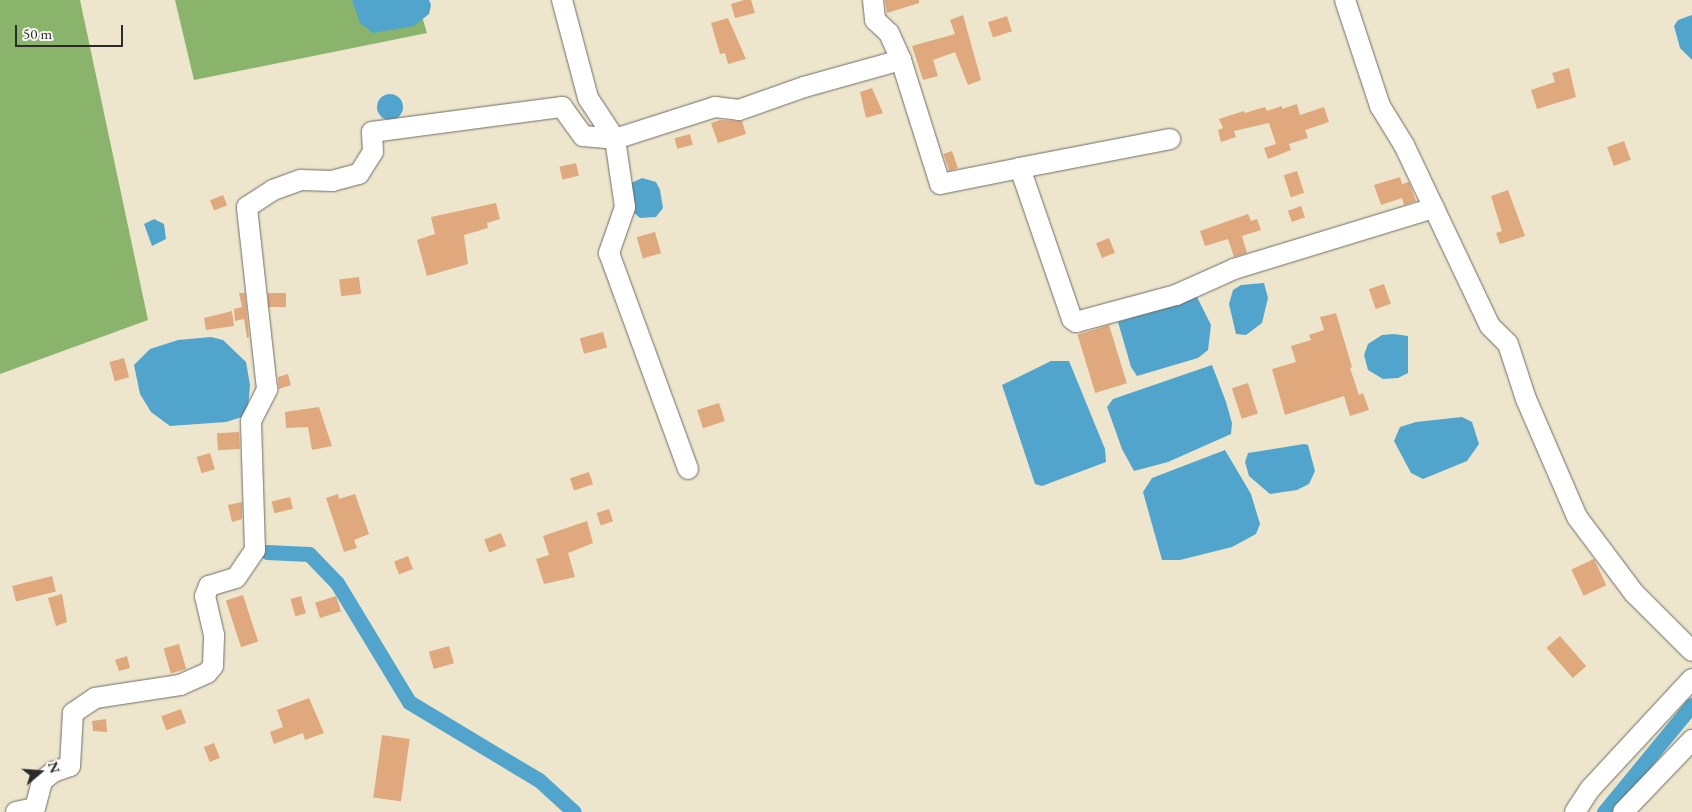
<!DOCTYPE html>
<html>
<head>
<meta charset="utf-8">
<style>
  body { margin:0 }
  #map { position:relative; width:1692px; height:812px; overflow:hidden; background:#ede6cd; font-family:"EB Garamond",serif }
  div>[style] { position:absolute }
  .forest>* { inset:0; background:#8ab46c }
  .water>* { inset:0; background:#51a5cd }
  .round { border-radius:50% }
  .canal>* { height:15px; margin:-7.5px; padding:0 7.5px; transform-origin:7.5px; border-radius:7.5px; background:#51a5cd }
  .building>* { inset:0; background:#dfa87d; transform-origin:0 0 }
  .roads { filter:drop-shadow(0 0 1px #6f6c64) drop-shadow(0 0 1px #6f6c64) }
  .minor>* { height:20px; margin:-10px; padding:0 10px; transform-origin:10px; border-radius:10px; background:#fff }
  span { translate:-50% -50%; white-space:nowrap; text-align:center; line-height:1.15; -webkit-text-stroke:4px #f6f6f2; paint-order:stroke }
  .north { position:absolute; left:15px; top:747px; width:50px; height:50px; -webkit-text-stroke:4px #f6f6f2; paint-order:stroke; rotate:72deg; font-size:14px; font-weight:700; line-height:20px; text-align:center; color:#2b2b2b }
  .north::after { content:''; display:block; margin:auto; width:18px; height:22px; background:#2b2b2b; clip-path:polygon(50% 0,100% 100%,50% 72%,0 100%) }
  .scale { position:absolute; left:15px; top:25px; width:108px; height:22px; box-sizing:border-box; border:2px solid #2b2b2b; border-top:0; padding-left:6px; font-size:15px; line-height:18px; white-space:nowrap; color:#2b2b2b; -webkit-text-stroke:4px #f6f6f2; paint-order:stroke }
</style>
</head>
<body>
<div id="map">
  <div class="forest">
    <div style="clip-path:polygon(0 0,80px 0,148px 320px,0 374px)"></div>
    <div style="clip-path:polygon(175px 0,417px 0,427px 33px,194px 80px)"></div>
  </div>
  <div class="water">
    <div style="clip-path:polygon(352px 0,429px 0,431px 5px,429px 14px,414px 26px,373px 33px,360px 23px)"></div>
    <div style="clip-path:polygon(1692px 15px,1692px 60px,1680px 48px,1674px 26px,1678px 20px)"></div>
    <div class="round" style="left:377px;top:94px;width:26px;height:26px"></div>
    <div style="clip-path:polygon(642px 178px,656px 182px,660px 190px,663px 208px,656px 217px,640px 218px,631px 210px,629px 184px)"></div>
    <div style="clip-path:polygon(154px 219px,164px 224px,166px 239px,152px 246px,144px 224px)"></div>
    <div style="clip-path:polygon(1264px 283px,1268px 298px,1262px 323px,1246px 335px,1236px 334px,1229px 304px,1233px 290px,1241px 285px)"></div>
    <div style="clip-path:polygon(1197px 297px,1211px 325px,1208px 350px,1198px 358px,1137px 376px,1131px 367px,1118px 322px)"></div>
    <div style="clip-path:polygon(1394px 334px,1408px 336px,1408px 373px,1398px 378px,1383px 379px,1368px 370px,1364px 355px,1368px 344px,1382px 335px)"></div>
    <div style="clip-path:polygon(211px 337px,223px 340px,246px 362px,250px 385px,248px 409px,242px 417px,226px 422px,170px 426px,151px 412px,140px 394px,134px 365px,150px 349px,178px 340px)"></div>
    <div style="clip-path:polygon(1051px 361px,1069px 361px,1105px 449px,1106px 462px,1042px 486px,1035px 484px,1002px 385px)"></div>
    <div style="clip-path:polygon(1212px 365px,1226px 402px,1232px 423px,1231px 434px,1168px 462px,1134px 471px,1122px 449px,1107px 407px,1113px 399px)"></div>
    <div style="clip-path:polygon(1462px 417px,1472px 422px,1479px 444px,1467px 461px,1423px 479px,1411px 473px,1394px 441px,1400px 427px,1416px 422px)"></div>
    <div style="clip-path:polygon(1304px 444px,1308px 445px,1315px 471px,1309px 484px,1297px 490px,1270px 494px,1249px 476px,1245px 462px,1248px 453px)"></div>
    <div style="clip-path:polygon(1225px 450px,1251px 494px,1260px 524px,1256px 534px,1232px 547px,1180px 560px,1162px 560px,1143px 492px,1152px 478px)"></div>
  </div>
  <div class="canal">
    <div style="left:267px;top:552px;width:42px;rotate:2.7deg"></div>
    <div style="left:309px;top:554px;width:40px;rotate:46deg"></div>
    <div style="left:337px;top:583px;width:139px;rotate:58.8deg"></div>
    <div style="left:409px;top:702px;width:152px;rotate:31deg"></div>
    <div style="left:539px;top:780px;width:47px;rotate:42.4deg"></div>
    <div style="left:1604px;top:812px;width:139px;rotate:-50.6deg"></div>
  </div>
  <div class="building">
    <div style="clip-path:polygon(744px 0,751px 0,755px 13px,735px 18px,731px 4px)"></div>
    <div style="clip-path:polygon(885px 0,919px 0,919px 3px,887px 13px)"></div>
    <div style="clip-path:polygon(963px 15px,981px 80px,968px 85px,955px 52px,933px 60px,938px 76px,923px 80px,912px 46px,955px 34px,950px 20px)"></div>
    <div style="left:1007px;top:16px;width:16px;height:20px;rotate:72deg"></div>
    <div style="clip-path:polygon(728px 18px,746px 59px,728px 64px,725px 53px,720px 54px,711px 23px)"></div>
    <div style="clip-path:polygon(1569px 68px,1576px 97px,1537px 109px,1531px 90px,1555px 82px,1552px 73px)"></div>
    <div style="clip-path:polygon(872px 88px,883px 113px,866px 118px,860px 92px)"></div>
    <div style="clip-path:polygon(1297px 104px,1300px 115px,1324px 107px,1329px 122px,1305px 130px,1308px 138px,1289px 144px,1291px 150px,1268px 159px,1264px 148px,1276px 144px,1269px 123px,1234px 131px,1236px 137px,1221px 142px,1218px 130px,1223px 128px,1219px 119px,1244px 111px,1245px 113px,1265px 107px,1267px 111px,1282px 106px,1282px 109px)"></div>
    <div style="clip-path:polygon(720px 120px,742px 121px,746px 134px,718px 143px,711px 123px)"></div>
    <div style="left:690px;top:134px;width:11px;height:16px;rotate:75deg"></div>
    <div style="left:1624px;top:141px;width:20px;height:18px;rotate:70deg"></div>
    <div style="left:952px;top:151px;width:18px;height:9px;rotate:71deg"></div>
    <div style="left:576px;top:163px;width:13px;height:17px;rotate:77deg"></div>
    <div style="left:1297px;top:171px;width:23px;height:14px;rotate:72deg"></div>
    <div style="clip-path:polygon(1400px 177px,1402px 184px,1409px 182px,1416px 201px,1404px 205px,1402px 198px,1381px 205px,1374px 185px)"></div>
    <div style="clip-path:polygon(1508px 190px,1525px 236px,1500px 244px,1496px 233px,1502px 231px,1491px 196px)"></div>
    <div style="left:223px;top:195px;width:11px;height:14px;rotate:68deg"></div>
    <div style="clip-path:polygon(496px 203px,500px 219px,487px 223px,488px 228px,464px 235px,468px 264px,427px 276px,417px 240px,435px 234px,431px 217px)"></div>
    <div style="left:1301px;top:206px;width:12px;height:14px;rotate:70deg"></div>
    <div style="clip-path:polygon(1248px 214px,1251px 221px,1257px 219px,1261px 230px,1242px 236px,1247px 253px,1234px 257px,1228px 239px,1205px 246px,1200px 231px)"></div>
    <div style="left:655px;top:232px;width:22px;height:19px;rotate:74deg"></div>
    <div style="left:1109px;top:238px;width:16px;height:14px;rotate:68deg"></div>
    <div style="left:359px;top:277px;width:17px;height:20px;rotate:83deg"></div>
    <div style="left:1384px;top:284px;width:21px;height:16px;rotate:71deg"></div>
    <div style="clip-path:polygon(239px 293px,245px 293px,249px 337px,247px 338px,244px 319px,235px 321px,234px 309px,242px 307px)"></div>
    <div style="left:268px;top:293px;width:18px;height:14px"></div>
    <div style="clip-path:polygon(232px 311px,234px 326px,206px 330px,204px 318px)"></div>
    <div style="clip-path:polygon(1336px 313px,1352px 367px,1350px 368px,1359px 395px,1363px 393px,1369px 410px,1350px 416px,1344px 396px,1285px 415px,1272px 369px,1296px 362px,1291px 346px,1311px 340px,1309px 335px,1324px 330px,1320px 317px)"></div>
    <div style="left:1109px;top:325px;width:61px;height:33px;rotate:73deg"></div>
    <div style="left:603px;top:332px;width:16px;height:24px;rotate:75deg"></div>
    <div style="left:124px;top:358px;width:20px;height:15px;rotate:75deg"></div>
    <div style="clip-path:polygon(288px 374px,291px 385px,279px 389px,278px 377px)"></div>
    <div style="left:1248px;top:383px;width:32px;height:17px;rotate:72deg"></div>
    <div style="left:719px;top:403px;width:19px;height:23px;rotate:72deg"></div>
    <div style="clip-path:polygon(319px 407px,332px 446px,312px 450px,308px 427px,286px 428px,285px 412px)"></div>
    <div style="left:239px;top:432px;width:17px;height:22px;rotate:87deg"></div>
    <div style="left:210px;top:453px;width:17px;height:14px;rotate:73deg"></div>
    <div style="left:589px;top:472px;width:13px;height:20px;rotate:72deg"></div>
    <div style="clip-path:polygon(338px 494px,339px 499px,355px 494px,369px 534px,354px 540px,357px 548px,344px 552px,326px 498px)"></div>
    <div style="left:290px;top:497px;width:12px;height:19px;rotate:76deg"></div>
    <div style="clip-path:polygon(242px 502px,242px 519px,232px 522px,228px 505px)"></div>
    <div style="left:609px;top:509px;width:13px;height:13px;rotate:72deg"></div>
    <div style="clip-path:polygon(587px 521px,593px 543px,568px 553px,575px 577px,544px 584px,536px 559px,549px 555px,543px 536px)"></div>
    <div style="left:501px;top:533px;width:14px;height:18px;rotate:69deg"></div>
    <div style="left:408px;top:556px;width:14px;height:15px;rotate:69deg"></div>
    <div style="left:1594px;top:559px;width:29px;height:25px;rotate:65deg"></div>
    <div style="left:52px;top:576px;width:16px;height:41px;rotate:76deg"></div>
    <div style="clip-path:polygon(62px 594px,67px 622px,56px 626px,48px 598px)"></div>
    <div style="left:243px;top:595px;width:49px;height:18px;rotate:72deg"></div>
    <div style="left:301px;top:596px;width:18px;height:11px;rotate:74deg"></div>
    <div style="left:336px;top:596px;width:16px;height:22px;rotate:72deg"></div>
    <div style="left:1560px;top:636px;width:40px;height:18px;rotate:49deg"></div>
    <div style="left:179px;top:644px;width:26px;height:16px;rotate:74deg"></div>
    <div style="left:449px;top:646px;width:18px;height:21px;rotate:74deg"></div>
    <div style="clip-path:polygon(127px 656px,130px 668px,119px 671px,115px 660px)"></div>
    <div style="clip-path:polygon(309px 698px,324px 733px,305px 740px,303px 733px,274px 744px,270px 732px,283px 727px,277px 710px)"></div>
    <div style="left:181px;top:709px;width:15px;height:21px;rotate:70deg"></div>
    <div style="clip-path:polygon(106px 719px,107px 732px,93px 731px,92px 721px)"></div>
    <div style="left:382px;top:735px;width:28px;height:63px;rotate:8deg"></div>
    <div style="left:214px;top:743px;width:16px;height:11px;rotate:68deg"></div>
  </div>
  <div class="roads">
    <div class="minor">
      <div style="left:562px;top:0;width:101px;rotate:75.1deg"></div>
      <div style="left:588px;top:98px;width:49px;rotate:56.6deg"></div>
      <div style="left:615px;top:139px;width:69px;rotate:81.6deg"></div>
      <div style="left:625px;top:207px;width:49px;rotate:109.2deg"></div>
      <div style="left:609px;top:253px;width:230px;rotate:69.9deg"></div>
      <div style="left:873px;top:0;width:20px;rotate:84deg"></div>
      <div style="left:875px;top:20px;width:19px;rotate:43deg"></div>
      <div style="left:889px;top:33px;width:30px;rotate:66deg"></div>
      <div style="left:1345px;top:0;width:112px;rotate:71.7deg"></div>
      <div style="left:1380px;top:106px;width:46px;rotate:58.4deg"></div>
      <div style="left:1404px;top:145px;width:200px;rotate:64.6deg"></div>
      <div style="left:1490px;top:326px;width:25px;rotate:45deg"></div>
      <div style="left:1508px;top:344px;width:58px;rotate:71.9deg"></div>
      <div style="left:1526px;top:399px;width:129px;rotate:66.6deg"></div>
      <div style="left:1577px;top:517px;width:95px;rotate:53.1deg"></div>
      <div style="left:1634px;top:593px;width:82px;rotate:45deg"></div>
      <div style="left:1020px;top:168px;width:153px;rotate:-10.9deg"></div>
      <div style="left:16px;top:812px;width:19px;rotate:-12deg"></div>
      <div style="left:35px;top:808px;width:28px;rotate:-75deg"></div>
      <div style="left:42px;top:781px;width:14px;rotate:-39deg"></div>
      <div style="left:53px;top:772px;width:18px;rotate:-19deg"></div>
      <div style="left:70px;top:766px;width:53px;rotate:-86.8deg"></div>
      <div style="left:73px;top:713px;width:27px;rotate:-34deg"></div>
      <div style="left:95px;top:698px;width:86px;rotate:-8.7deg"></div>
      <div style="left:180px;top:685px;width:30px;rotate:-24deg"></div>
      <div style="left:207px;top:673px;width:9px;rotate:-49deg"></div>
      <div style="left:213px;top:666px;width:31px;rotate:-88deg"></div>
      <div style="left:214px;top:635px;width:40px;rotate:-103deg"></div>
      <div style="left:205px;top:596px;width:11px;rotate:-68deg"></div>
      <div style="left:209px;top:586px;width:28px;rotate:-17deg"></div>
      <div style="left:236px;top:578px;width:34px;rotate:-56deg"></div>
      <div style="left:255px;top:550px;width:129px;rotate:-91.8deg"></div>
      <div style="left:251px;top:421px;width:36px;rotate:-63deg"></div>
      <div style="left:267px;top:389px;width:183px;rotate:-96.3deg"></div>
      <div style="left:247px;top:207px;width:31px;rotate:-33deg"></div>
      <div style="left:273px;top:190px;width:30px;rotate:-20deg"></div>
      <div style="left:301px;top:180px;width:31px;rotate:2deg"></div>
      <div style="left:332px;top:181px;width:28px;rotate:-15deg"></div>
      <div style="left:359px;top:174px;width:26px;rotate:-58deg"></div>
      <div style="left:373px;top:152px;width:20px;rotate:-93deg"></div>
      <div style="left:372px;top:132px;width:192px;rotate:-7.5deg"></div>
      <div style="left:562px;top:107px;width:36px;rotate:54deg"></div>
      <div style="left:583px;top:136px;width:32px;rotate:5deg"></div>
      <div style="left:615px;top:139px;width:105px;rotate:-17.7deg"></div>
      <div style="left:715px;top:107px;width:24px;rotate:7deg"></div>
      <div style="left:739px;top:110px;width:69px;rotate:-19.5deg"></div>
      <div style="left:804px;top:87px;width:101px;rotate:-15.6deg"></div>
      <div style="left:901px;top:60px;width:130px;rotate:72.5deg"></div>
      <div style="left:940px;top:184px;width:82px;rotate:-11.3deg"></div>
      <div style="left:1020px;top:168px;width:160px;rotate:71deg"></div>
      <div style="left:1072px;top:319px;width:5px;rotate:37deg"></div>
      <div style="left:1076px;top:322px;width:104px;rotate:-15.1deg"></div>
      <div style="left:1176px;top:295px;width:64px;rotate:-24.1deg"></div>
      <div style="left:1234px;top:269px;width:209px;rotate:-17deg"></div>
      <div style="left:1575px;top:812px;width:27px;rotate:-57deg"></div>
      <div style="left:1590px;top:789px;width:150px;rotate:-47.2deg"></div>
      <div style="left:1623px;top:812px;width:100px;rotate:-46.2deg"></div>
    </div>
  </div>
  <div class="north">N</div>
  <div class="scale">50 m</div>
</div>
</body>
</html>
